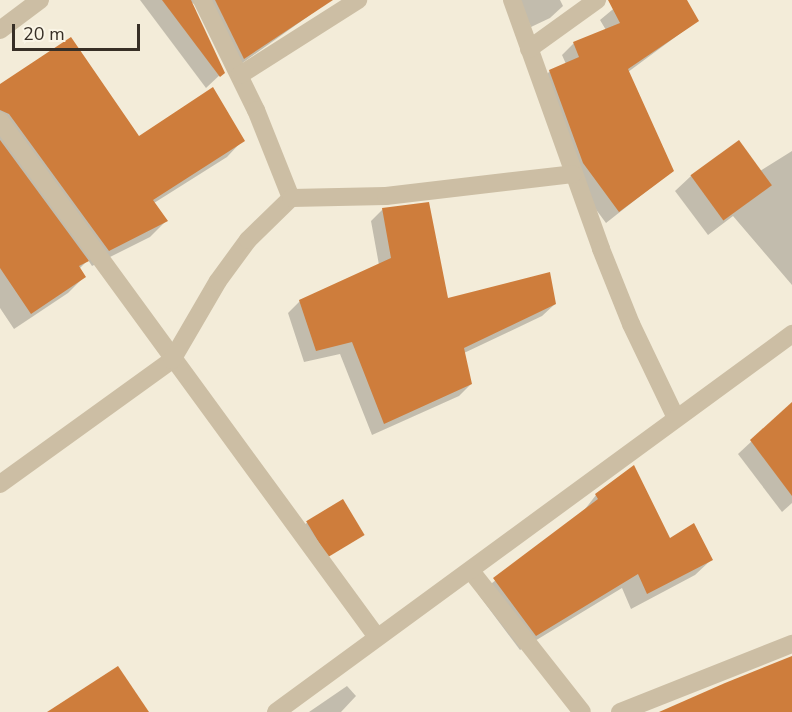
<!DOCTYPE html>
<html>
<head>
<meta charset="utf-8">
<style>
  body { margin:0 }
  #map { position:relative; width:792px; height:712px; overflow:hidden; background:#f3ecd9; font-family:"Nunito Sans",sans-serif }
  div>[style] { position:absolute }
  .shadow>* { inset:0; background:#0003; transform-origin:0 0 }
  .building>* { inset:0; background:#ce7d3c; transform-origin:0 0 }
  .street>* { height:18px; margin:-9px; padding:0 9px; transform-origin:9px; border-radius:9px; background:#ccbea4 }
  span { translate:-50% -50%; white-space:nowrap; text-align:center; line-height:1.15; -webkit-text-stroke:6px #faf5e6; paint-order:stroke }
  .scale { position:absolute; left:12px; top:24px; width:128px; height:27px; box-sizing:border-box; border:3px solid #372f26; border-top:0; padding-left:8px; font-size:18px; line-height:21px; white-space:nowrap; color:#372f26; -webkit-text-stroke:4px #faf5e6; paint-order:stroke }
</style>
</head>
<body>
<div id="map">
  <div class="shadow">
    <div style="clip-path:polygon(140px 0,331px 0,231px 71px,200px 8px,191px 2px,223px 72px,206px 88px)"></div>
    <div style="clip-path:polygon(517px 0,560px 0,563px 6px,550px 18px,531px 27px)"></div>
    <div style="clip-path:polygon(624px 0,685px 0,697px 21px,628px 72px,672px 171px,606px 223px,571px 176px,538px 83px,550px 71px,566px 64px,562px 55px,574px 43px,606px 30px,600px 20px)"></div>
    <div style="clip-path:polygon(0 86px,139px 138px,243px 140px,227px 157px,154px 203px,166px 221px,150px 237px,92px 266px,88px 260px,79px 269px,84px 277px,68px 293px,14px 329px,0 308px)"></div>
    <div style="clip-path:polygon(792px 151px,792px 285px,733px 216px,708px 235px,675px 191px,691px 176px,760px 171px)"></div>
    <div style="clip-path:polygon(383px 209px,447px 300px,555px 304px,542px 316px,464px 353px,471px 384px,459px 396px,372px 435px,340px 354px,304px 362px,288px 313px,300px 301px,379px 265px,371px 221px)"></div>
    <div style="clip-path:polygon(786px 409px,792px 415px,792px 503px,782px 512px,738px 454px)"></div>
    <div style="clip-path:polygon(596px 495px,669px 540px,711px 560px,695px 575px,631px 609px,622px 588px,520px 650px,478px 594px,582px 513px)"></div>
    <div style="left:342px;top:501px;width:39px;height:50px;rotate:58deg"></div>
    <div style="clip-path:polygon(347px 686px,356px 696px,341px 712px,309px 712px)"></div>
  </div>
  <div class="building">
    <div style="clip-path:polygon(162px 0,191px 0,225px 73px,220px 77px)"></div>
    <div style="clip-path:polygon(215px 0,333px 0,244px 59px)"></div>
    <div style="clip-path:polygon(608px 0,687px 0,699px 21px,628px 69px,674px 171px,619px 212px,583px 163px,549px 70px,579px 57px,573px 42px,620px 23px)"></div>
    <div style="clip-path:polygon(71px 37px,139px 136px,213px 87px,245px 141px,153px 200px,168px 221px,109px 251px,9px 114px,0 110px,0 84px)"></div>
    <div style="clip-path:polygon(0 140px,89px 261px,79px 266px,86px 277px,31px 314px,0 268px)"></div>
    <div style="left:739px;top:140px;width:56px;height:60px;rotate:54deg"></div>
    <div style="clip-path:polygon(429px 202px,448px 298px,550px 272px,556px 304px,464px 348px,472px 384px,384px 424px,352px 342px,316px 351px,299px 300px,391px 258px,382px 208px)"></div>
    <div style="clip-path:polygon(792px 402px,792px 496px,750px 440px)"></div>
    <div style="clip-path:polygon(634px 465px,670px 538px,694px 523px,713px 560px,647px 594px,638px 574px,536px 636px,493px 578px,598px 499px,595px 494px)"></div>
    <div style="left:343px;top:499px;width:42px;height:43px;rotate:59deg"></div>
    <div style="clip-path:polygon(792px 656px,792px 712px,659px 712px,725px 683px)"></div>
    <div style="clip-path:polygon(118px 666px,149px 712px,47px 712px)"></div>
  </div>
  <div class="street">
    <div style="left:202px;top:0;width:123px;rotate:63.9deg"></div>
    <div style="left:256px;top:110px;width:95px;rotate:68.3deg"></div>
    <div style="left:512px;top:0;width:264px;rotate:70.3deg"></div>
    <div style="left:601px;top:249px;width:81px;rotate:68.2deg"></div>
    <div style="left:631px;top:324px;width:104px;rotate:64.4deg"></div>
    <div style="left:0;top:30px;width:50px;rotate:-36.9deg"></div>
    <div style="left:529px;top:49px;width:84px;rotate:-35.8deg"></div>
    <div style="left:240px;top:75px;width:140px;rotate:-32.4deg"></div>
    <div style="left:0;top:121px;width:639px;rotate:53.85deg"></div>
    <div style="left:0;top:484px;width:212px;rotate:-35.8deg"></div>
    <div style="left:172px;top:360px;width:91px;rotate:-59.8deg"></div>
    <div style="left:218px;top:281px;width:51px;rotate:-53.8deg"></div>
    <div style="left:248px;top:240px;width:60px;rotate:-44.3deg"></div>
    <div style="left:291px;top:198px;width:95px;rotate:-1.2deg"></div>
    <div style="left:386px;top:196px;width:188px;rotate:-6.7deg"></div>
    <div style="left:471px;top:571px;width:179px;rotate:51.8deg"></div>
    <div style="left:276px;top:712px;width:640px;rotate:-36.22deg"></div>
    <div style="left:620px;top:712px;width:185px;rotate:-21.6deg"></div>
  </div>
  <div class="scale">20 m</div>
</div>
</body>
</html>
